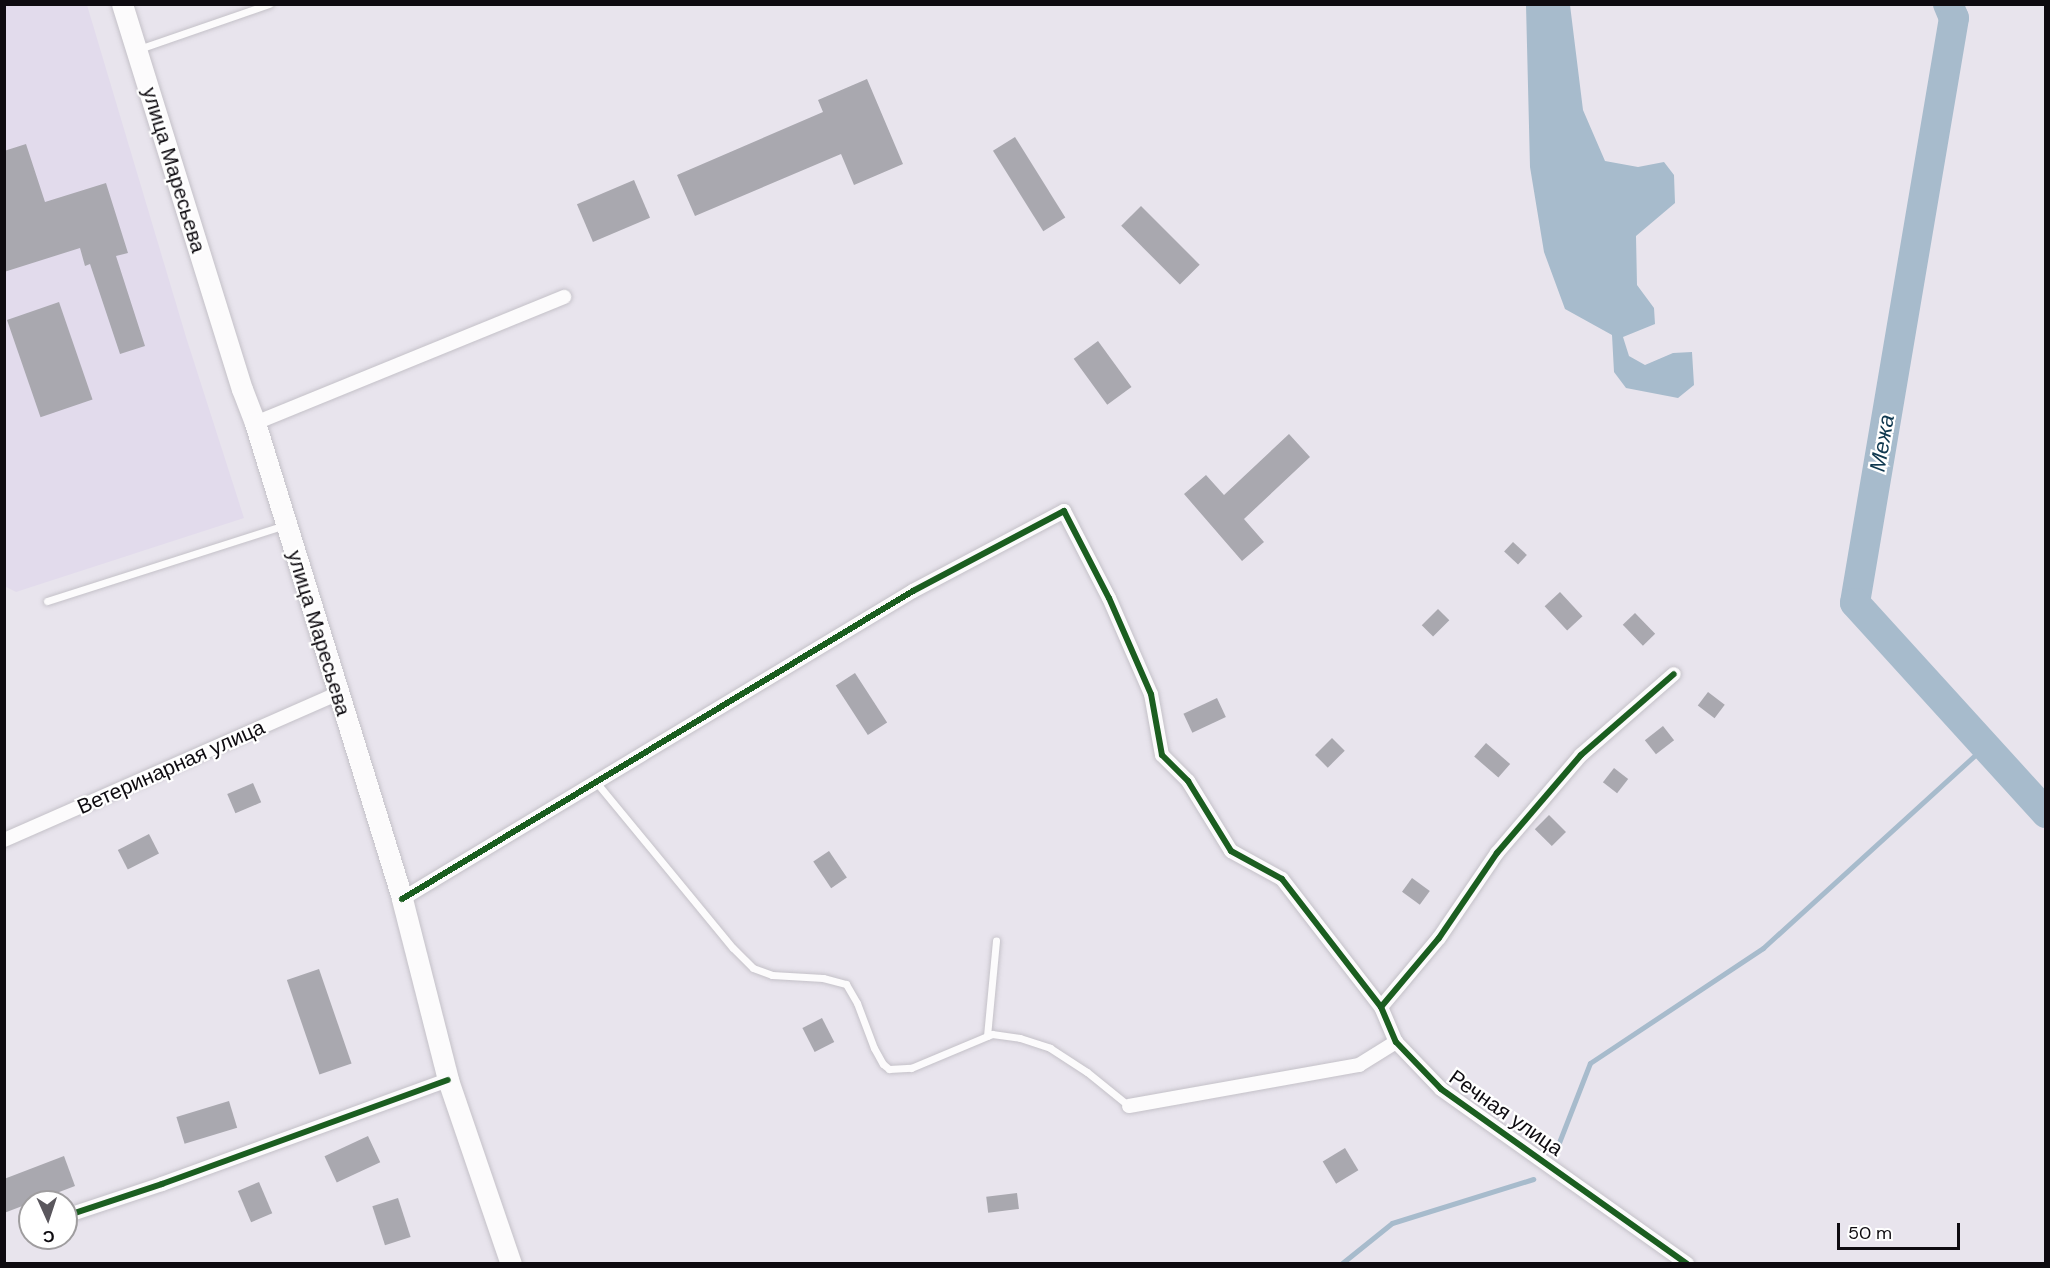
<!DOCTYPE html>
<html>
<head>
<meta charset="utf-8">
<style>
  body { margin:0 }
  #map { position:relative; width:2050px; height:1268px; overflow:hidden; background:#e8e4ed; font-family:"DM Sans",sans-serif }
  div>[style] { position:absolute }
  .built>* { inset:0; background:#e2dbec }
  .water>* { inset:0; background:#a7bbcc }
  .stream>* { height:5px; margin:-2.5px; padding:0 2.5px; transform-origin:2.5px; border-radius:2.5px; background:#a7bbcc }
  .river>* { height:30px; margin:-15px; padding:0 15px; transform-origin:15px; border-radius:15px; background:#a7bbcc }
  .building>* { inset:0; background:#a9a8af; transform-origin:0 0 }
  .roads { filter:drop-shadow(0 0 2px #c4c1c8) drop-shadow(0 0 2px #c4c1c8) }
  .service>* { height:7px; margin:-3.5px; padding:0 3.5px; transform-origin:3.5px; border-radius:3.5px; background:#fcfbfc }
  .minor>* { height:14px; margin:-7px; padding:0 7px; transform-origin:7px; border-radius:7px; background:#fcfbfc }
  .primary>* { height:21px; margin:-10.5px; padding:0 10.5px; transform-origin:10.5px; border-radius:10.5px; background:#fcfbfc }
  .cycleway>* { height:6px; margin:-3px; padding:0 3px; transform-origin:3px; border-radius:3px; background:#1b5e20 }
  span { translate:-50% -50%; white-space:nowrap; text-align:center; line-height:1.15; -webkit-text-stroke:4.5px #fff; paint-order:stroke }
  .street-label { font-size:21px; color:#0e0b10 }
  .water-label { font-size:22px; color:#0f384f; font-style:italic }
  .frame { position:absolute; inset:0; border:6px solid #0e0b10; pointer-events:none }
  .north { position:absolute; left:18px; top:1190px; width:60px; height:60px; box-sizing:border-box; background:#fff; border:2px solid #9f9d9f; border-radius:50%; rotate:177deg; font-size:16px; font-weight:700; line-height:24px; text-align:center; color:#0e0b10 }
  .north::after { content:''; display:block; margin:auto; width:21px; height:27px; background:#5a575d; clip-path:polygon(50% 0,100% 100%,50% 72%,0 100%) }
  .scale { position:absolute; left:1837px; top:1223px; width:123px; height:27px; box-sizing:border-box; border:3px solid #0e0b10; border-top:0; padding-left:8px; font-size:18px; line-height:21px; white-space:nowrap; color:#0e0b10; -webkit-text-stroke:4px #fff; paint-order:stroke }
</style>
</head>
<body>
<div id="map">
  <div class="built">
    <div style="clip-path:polygon(4px 5px,87px 5px,186px 337px,244px 518px,16px 592px,4px 586px)"></div>
  </div>
  <div class="water">
    <div style="clip-path:polygon(1526px 5px,1570px 5px,1583px 110px,1605px 161px,1638px 167px,1664px 162px,1674px 175px,1675px 203px,1636px 236px,1637px 285px,1654px 308px,1655px 324px,1623px 337px,1629px 356px,1645px 365px,1673px 353px,1692px 352px,1694px 385px,1678px 398px,1626px 388px,1614px 372px,1612px 335px,1565px 309px,1544px 252px,1530px 167px)"></div>
  </div>
  <div class="stream">
    <div style="left:1558px;top:1145px;width:88px;rotate:-68.7deg"></div>
    <div style="left:1590px;top:1063px;width:208px;rotate:-33.6deg"></div>
    <div style="left:1763px;top:948px;width:300px;rotate:-42.3deg"></div>
    <div style="left:1341px;top:1264px;width:65px;rotate:-38.8deg"></div>
    <div style="left:1392px;top:1223px;width:148px;rotate:-17.3deg"></div>
  </div>
  <div class="river">
    <div style="left:1948px;top:4px;width:15px;rotate:67deg"></div>
    <div style="left:1954px;top:18px;width:593px;rotate:99.61deg"></div>
    <div style="left:1855px;top:603px;width:284px;rotate:47.7deg"></div>
  </div>
  <div class="building">
    <div style="clip-path:polygon(867px 79px,903px 164px,854px 185px,841px 154px,695px 216px,677px 175px,823px 112px,818px 100px)"></div>
    <div style="left:1015px;top:137px;width:95px;height:26px;rotate:58deg"></div>
    <div style="clip-path:polygon(26px 144px,45px 202px,106px 183px,128px 253px,116px 256px,145px 346px,120px 354px,90px 264px,85px 266px,80px 248px,4px 272px,4px 151px)"></div>
    <div style="left:634px;top:180px;width:41px;height:62px;rotate:67deg"></div>
    <div style="left:1141px;top:206px;width:83px;height:28px;rotate:45deg"></div>
    <div style="left:59px;top:302px;width:103px;height:55px;rotate:71deg"></div>
    <div style="left:1098px;top:341px;width:57px;height:30px;rotate:54deg"></div>
    <div style="clip-path:polygon(1289px 434px,1310px 457px,1244px 519px,1264px 542px,1242px 561px,1184px 494px,1206px 475px,1224px 495px)"></div>
    <div style="left:1513px;top:542px;width:19px;height:13px;rotate:43deg"></div>
    <div style="left:1560px;top:592px;width:33px;height:21px;rotate:47deg"></div>
    <div style="left:1438px;top:609px;width:16px;height:23px;rotate:45deg"></div>
    <div style="left:1635px;top:613px;width:29px;height:17px;rotate:46deg"></div>
    <div style="left:855px;top:673px;width:59px;height:23px;rotate:57deg"></div>
    <div style="left:1708px;top:692px;width:21px;height:17px;rotate:37deg"></div>
    <div style="left:1217px;top:698px;width:21px;height:37px;rotate:65deg"></div>
    <div style="left:1663px;top:726px;width:18px;height:23px;rotate:52deg"></div>
    <div style="left:1332px;top:738px;width:18px;height:24px;rotate:45deg"></div>
    <div style="left:1486px;top:743px;width:32px;height:18px;rotate:41deg"></div>
    <div style="left:1614px;top:768px;width:18px;height:18px;rotate:38deg"></div>
    <div style="left:253px;top:783px;width:21px;height:28px;rotate:67deg"></div>
    <div style="left:1549px;top:815px;width:24px;height:20px;rotate:45deg"></div>
    <div style="left:149px;top:834px;width:22px;height:35px;rotate:63deg"></div>
    <div style="left:829px;top:851px;width:32px;height:19px;rotate:56deg"></div>
    <div style="left:1412px;top:878px;width:22px;height:17px;rotate:36deg"></div>
    <div style="left:319px;top:969px;width:100px;height:34px;rotate:71deg"></div>
    <div style="left:822px;top:1018px;width:27px;height:22px;rotate:63deg"></div>
    <div style="left:229px;top:1101px;width:28px;height:55px;rotate:73deg"></div>
    <div style="left:368px;top:1136px;width:29px;height:48px;rotate:65deg"></div>
    <div style="left:1345px;top:1148px;width:26px;height:26px;rotate:59deg"></div>
    <div style="clip-path:polygon(64px 1156px,75px 1186px,4px 1213px,4px 1179px)"></div>
    <div style="left:259px;top:1182px;width:34px;height:23px;rotate:67deg"></div>
    <div style="left:1017px;top:1193px;width:16px;height:31px;rotate:83deg"></div>
    <div style="left:398px;top:1198px;width:41px;height:27px;rotate:72deg"></div>
  </div>
  <div class="roads">
    <div class="service">
      <div style="left:139px;top:49px;width:138px;rotate:-19.1deg"></div>
      <div style="left:47px;top:601px;width:250px;rotate:-17.7deg"></div>
      <div style="left:596px;top:782px;width:215px;rotate:50.5deg"></div>
      <div style="left:733px;top:948px;width:28px;rotate:45deg"></div>
      <div style="left:753px;top:968px;width:20px;rotate:20deg"></div>
      <div style="left:772px;top:975px;width:51px;rotate:3.4deg"></div>
      <div style="left:823px;top:978px;width:24px;rotate:15deg"></div>
      <div style="left:846px;top:984px;width:22px;rotate:60deg"></div>
      <div style="left:857px;top:1003px;width:48px;rotate:69.3deg"></div>
      <div style="left:874px;top:1048px;width:18px;rotate:61deg"></div>
      <div style="left:883px;top:1064px;width:8px;rotate:40deg"></div>
      <div style="left:889px;top:1069px;width:22px;rotate:-3deg"></div>
      <div style="left:911px;top:1068px;width:88px;rotate:-22.8deg"></div>
      <div style="left:992px;top:1034px;width:28px;rotate:8deg"></div>
      <div style="left:1020px;top:1038px;width:32px;rotate:18deg"></div>
      <div style="left:1050px;top:1048px;width:44px;rotate:33deg"></div>
      <div style="left:1087px;top:1072px;width:54px;rotate:39deg"></div>
      <div style="left:987px;top:1036px;width:96px;rotate:-84.6deg"></div>
    </div>
    <div class="minor">
      <div style="left:255px;top:423px;width:334px;rotate:-22.2deg"></div>
      <div style="left:4px;top:840px;width:364px;rotate:-23.7deg"></div>
      <div style="left:402px;top:899px;width:597px;rotate:-31.08deg"></div>
      <div style="left:913px;top:591px;width:171px;rotate:-27.9deg"></div>
      <div style="left:1064px;top:511px;width:98px;rotate:62.7deg"></div>
      <div style="left:1109px;top:598px;width:105px;rotate:66.4deg"></div>
      <div style="left:1151px;top:694px;width:62px;rotate:79.8deg"></div>
      <div style="left:1162px;top:755px;width:37px;rotate:45deg"></div>
      <div style="left:1188px;top:781px;width:82px;rotate:58.4deg"></div>
      <div style="left:1231px;top:851px;width:58px;rotate:28.8deg"></div>
      <div style="left:1282px;top:879px;width:162px;rotate:52.3deg"></div>
      <div style="left:1381px;top:1007px;width:38px;rotate:67deg"></div>
      <div style="left:1396px;top:1042px;width:65px;rotate:46.2deg"></div>
      <div style="left:1441px;top:1089px;width:302px;rotate:35.4deg"></div>
      <div style="left:1381px;top:1007px;width:90px;rotate:-50deg"></div>
      <div style="left:1439px;top:938px;width:103px;rotate:-55.7deg"></div>
      <div style="left:1497px;top:853px;width:129px;rotate:-49.4deg"></div>
      <div style="left:1581px;top:755px;width:123px;rotate:-41.1deg"></div>
      <div style="left:1129px;top:1106px;width:234px;rotate:-10.1deg"></div>
      <div style="left:1359px;top:1065px;width:44px;rotate:-31.9deg"></div>
      <div style="left:66px;top:1216px;width:101px;rotate:-18.4deg"></div>
      <div style="left:162px;top:1184px;width:304px;rotate:-20deg"></div>
    </div>
    <div class="primary">
      <div style="left:122px;top:4px;width:403px;rotate:72.7deg"></div>
      <div style="left:242px;top:389px;width:36px;rotate:69deg"></div>
      <div style="left:255px;top:423px;width:498px;rotate:72.8deg"></div>
      <div style="left:402px;top:899px;width:187px;rotate:75.7deg"></div>
      <div style="left:448px;top:1080px;width:194px;rotate:71.1deg"></div>
    </div>
  </div>
  <div class="cycleway">
    <div style="left:402px;top:899px;width:597px;rotate:-31.08deg"></div>
    <div style="left:913px;top:591px;width:171px;rotate:-27.9deg"></div>
    <div style="left:1064px;top:511px;width:98px;rotate:62.7deg"></div>
    <div style="left:1109px;top:598px;width:105px;rotate:66.4deg"></div>
    <div style="left:1151px;top:694px;width:62px;rotate:79.8deg"></div>
    <div style="left:1162px;top:755px;width:37px;rotate:45deg"></div>
    <div style="left:1188px;top:781px;width:82px;rotate:58.4deg"></div>
    <div style="left:1231px;top:851px;width:58px;rotate:28.8deg"></div>
    <div style="left:1282px;top:879px;width:162px;rotate:52.3deg"></div>
    <div style="left:1381px;top:1007px;width:38px;rotate:67deg"></div>
    <div style="left:1396px;top:1042px;width:65px;rotate:46.2deg"></div>
    <div style="left:1441px;top:1089px;width:302px;rotate:35.4deg"></div>
    <div style="left:1381px;top:1007px;width:90px;rotate:-50deg"></div>
    <div style="left:1439px;top:938px;width:103px;rotate:-55.7deg"></div>
    <div style="left:1497px;top:853px;width:129px;rotate:-49.4deg"></div>
    <div style="left:1581px;top:755px;width:123px;rotate:-41.1deg"></div>
    <div style="left:66px;top:1216px;width:101px;rotate:-18.4deg"></div>
    <div style="left:162px;top:1184px;width:304px;rotate:-20deg"></div>
  </div>
  <div class="street-label">
    <span style="left:174px;top:170px;rotate:73deg">улица Маресьева</span>
    <span style="left:319px;top:633px;rotate:73deg">улица Маресьева</span>
    <span style="left:171px;top:767px;rotate:-24deg">Ветеринарная улица</span>
    <span style="left:1506px;top:1113px;rotate:35deg">Речная улица</span>
  </div>
  <div class="water-label">
    <span style="left:1882px;top:443px;rotate:-80deg">Межа</span>
  </div>
  <div class="frame"></div>
  <div class="north">С</div>
  <div class="scale">50 m</div>
</div>
</body>
</html>
